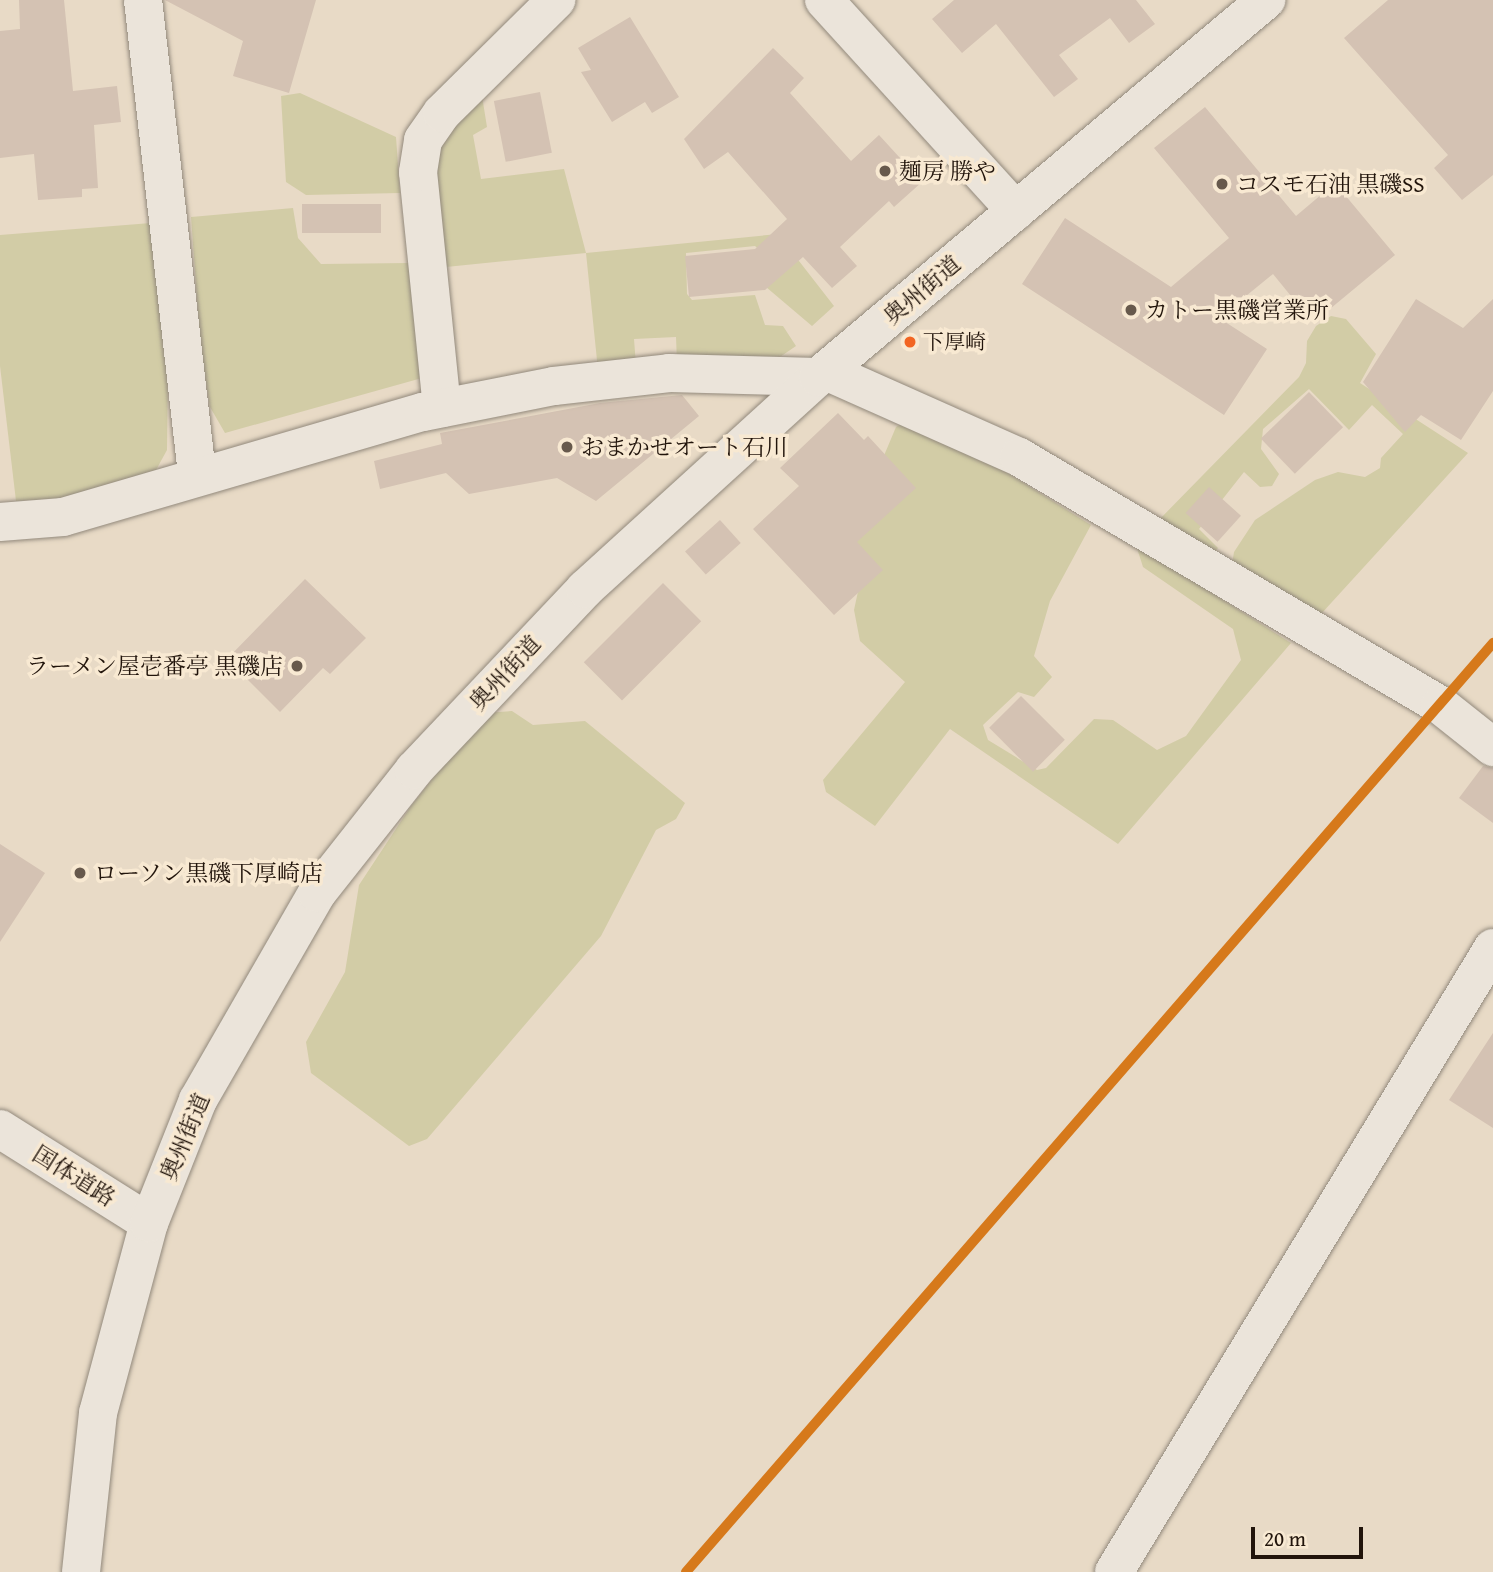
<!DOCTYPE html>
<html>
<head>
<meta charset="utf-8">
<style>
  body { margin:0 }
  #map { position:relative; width:1493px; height:1572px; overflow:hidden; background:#e8dac6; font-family:"Gentium Book Plus","Noto Serif JP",serif }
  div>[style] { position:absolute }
  .green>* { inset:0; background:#d2cca6 }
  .building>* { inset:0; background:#d4c2b3; transform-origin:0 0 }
  .roads { filter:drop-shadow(0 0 2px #92897c) drop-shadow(0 0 2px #92897c) }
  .street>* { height:38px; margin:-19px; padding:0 19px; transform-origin:19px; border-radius:19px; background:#ebe4da }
  .secondary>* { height:38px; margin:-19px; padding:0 19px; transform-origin:19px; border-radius:19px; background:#ebe4da }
  .rail-1>* { height:10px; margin:-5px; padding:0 5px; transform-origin:5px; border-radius:5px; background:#d6791b }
  .dots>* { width:19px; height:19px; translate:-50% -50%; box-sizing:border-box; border:4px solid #f8e9d2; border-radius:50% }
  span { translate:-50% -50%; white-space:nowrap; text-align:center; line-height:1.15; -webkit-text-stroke:7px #f8e9d2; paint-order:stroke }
  .bus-label { font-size:21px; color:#21140b }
  .left { translate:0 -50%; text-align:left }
  .poi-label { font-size:23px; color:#21140b }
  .right { translate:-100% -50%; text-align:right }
  .street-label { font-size:23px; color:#21140b }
  .scale { position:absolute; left:1251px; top:1527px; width:112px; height:32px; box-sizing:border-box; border:4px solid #21140b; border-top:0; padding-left:9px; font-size:21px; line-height:24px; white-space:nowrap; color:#21140b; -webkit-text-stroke:5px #f8e9d2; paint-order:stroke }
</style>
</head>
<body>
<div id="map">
  <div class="green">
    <div style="clip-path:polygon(300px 93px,396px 137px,400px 193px,306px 195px,286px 182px,281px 96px)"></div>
    <div style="clip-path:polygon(482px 96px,487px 127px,473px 135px,481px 179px,564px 169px,586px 253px,778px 234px,834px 306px,812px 326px,766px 287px,763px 253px,755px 246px,686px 253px,687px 294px,692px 300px,755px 295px,765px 325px,783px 326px,796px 346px,774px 361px,677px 363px,676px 337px,634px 339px,636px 365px,598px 370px,586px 253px,446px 267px,433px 157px,439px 133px)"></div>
    <div style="clip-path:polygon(293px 208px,298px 238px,321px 264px,409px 263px,422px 378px,225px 433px,210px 407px,201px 352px,191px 217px)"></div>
    <div style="clip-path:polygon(151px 223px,168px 370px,167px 450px,156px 470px,59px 499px,16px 501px,0 366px,0 235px)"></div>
    <div style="clip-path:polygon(1331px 316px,1346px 319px,1376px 354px,1360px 383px,1468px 453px,1311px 625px,1231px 571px,1234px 552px,1255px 520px,1315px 480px,1338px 472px,1365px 477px,1380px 468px,1381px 458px,1403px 434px,1372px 405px,1349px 430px,1309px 389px,1263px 429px,1261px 449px,1279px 474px,1272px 486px,1260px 487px,1244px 472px,1199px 529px,1218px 548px,1210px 558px,1155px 524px,1299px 377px,1306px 363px,1307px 341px,1316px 326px)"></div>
    <div style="clip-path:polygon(909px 419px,926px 422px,1091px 525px,1050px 601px,1034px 656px,1052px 677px,1034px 697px,1018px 692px,983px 725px,988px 740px,1037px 770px,1046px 768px,1094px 719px,1113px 720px,1157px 750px,1186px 736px,1241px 660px,1233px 629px,1143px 567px,1136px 545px,1291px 643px,1118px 844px,950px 729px,875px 826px,826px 792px,823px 780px,905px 682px,860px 641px,854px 610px,862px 573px,841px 558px,896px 427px)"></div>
    <div style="clip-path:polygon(512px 711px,533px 725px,585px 721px,685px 803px,676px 819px,656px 830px,601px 936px,427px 1139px,409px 1146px,311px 1073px,306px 1042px,345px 972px,359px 885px,411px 806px,484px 713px)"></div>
  </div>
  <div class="building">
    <div style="clip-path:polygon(19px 0,64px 0,73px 91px,117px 86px,121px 122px,94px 125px,98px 188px,82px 189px,82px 197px,38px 200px,34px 154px,0 158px,0 31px,20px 29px)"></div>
    <div style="clip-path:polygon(165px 0,316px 0,289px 93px,233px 76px,243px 41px)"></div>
    <div style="clip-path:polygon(954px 0,1136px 0,1155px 24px,1129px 43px,1110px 18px,1059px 55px,1078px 79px,1054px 97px,996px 24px,962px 53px,932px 19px)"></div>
    <div style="clip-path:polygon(1388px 0,1493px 0,1493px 175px,1462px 200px,1434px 168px,1448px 155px,1344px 38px)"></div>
    <div style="clip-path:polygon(630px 17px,679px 97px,652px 113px,645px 102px,612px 122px,581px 72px,591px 70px,578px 48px)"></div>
    <div style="clip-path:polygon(773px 48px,804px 78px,790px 93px,851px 161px,879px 135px,922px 182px,894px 207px,889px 201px,840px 247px,857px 266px,832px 288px,803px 257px,765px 290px,689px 297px,685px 256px,755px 249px,787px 219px,728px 152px,704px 169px,684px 139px)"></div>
    <div style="left:540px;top:92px;width:62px;height:47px;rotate:79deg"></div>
    <div style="clip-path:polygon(1205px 107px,1296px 216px,1335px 183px,1395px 255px,1313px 323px,1273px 274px,1219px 318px,1267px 349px,1224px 415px,1022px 284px,1065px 218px,1171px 287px,1229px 238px,1154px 148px)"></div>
    <div style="left:302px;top:204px;width:79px;height:29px"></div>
    <div style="clip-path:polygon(1416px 299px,1463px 328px,1493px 299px,1493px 391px,1461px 440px,1421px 415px,1405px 432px,1363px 382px)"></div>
    <div style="left:1309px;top:392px;width:49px;height:67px;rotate:46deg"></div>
    <div style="clip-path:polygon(682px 395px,699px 416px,596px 501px,557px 478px,469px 494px,446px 473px,380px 489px,374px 461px,442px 444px,440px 433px,600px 403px)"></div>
    <div style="clip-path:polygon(838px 413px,864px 440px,868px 436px,916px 488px,857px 542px,883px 570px,834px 615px,753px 529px,799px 486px,780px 468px)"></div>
    <div style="left:1209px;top:487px;width:43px;height:35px;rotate:42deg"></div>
    <div style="left:720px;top:520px;width:31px;height:47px;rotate:48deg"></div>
    <div style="clip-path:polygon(305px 579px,366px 638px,330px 674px,323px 668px,280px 712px,227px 659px)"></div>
    <div style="left:663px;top:583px;width:54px;height:112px;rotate:45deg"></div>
    <div style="left:1021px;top:696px;width:62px;height:45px;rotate:45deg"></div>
    <div style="clip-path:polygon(1483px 766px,1493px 768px,1493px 823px,1459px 798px)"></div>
    <div style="clip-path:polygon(0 844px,45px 873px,0 942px)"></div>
    <div style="clip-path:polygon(1493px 1033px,1493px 1128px,1449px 1100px)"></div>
  </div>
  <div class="roads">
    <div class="street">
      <div style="left:143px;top:0;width:480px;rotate:83.5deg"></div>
      <div style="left:824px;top:0;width:285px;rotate:47.7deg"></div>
      <div style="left:826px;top:371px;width:211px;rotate:24deg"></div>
      <div style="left:1019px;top:457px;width:489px;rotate:30.5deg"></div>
      <div style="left:1440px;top:705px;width:68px;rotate:38.4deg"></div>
      <div style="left:442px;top:408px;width:237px;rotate:-95.8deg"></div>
      <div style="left:418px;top:172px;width:32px;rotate:-81deg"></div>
      <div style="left:423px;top:140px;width:33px;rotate:-55deg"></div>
      <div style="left:442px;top:113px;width:161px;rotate:-44.7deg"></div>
      <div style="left:0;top:522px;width:63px;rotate:-4.5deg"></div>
      <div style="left:63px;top:517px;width:375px;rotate:-16.3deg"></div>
      <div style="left:423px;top:412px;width:134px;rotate:-11.2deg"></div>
      <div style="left:554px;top:386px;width:116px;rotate:-6.4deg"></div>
      <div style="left:669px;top:373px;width:149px;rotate:1.5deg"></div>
      <div style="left:1114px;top:1572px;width:730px;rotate:-58.73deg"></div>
    </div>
    <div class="secondary">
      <div style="left:0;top:1129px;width:176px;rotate:32.2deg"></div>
      <div style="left:81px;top:1572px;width:160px;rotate:-83.9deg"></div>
      <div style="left:98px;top:1413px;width:197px;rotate:-75deg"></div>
      <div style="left:149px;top:1223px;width:132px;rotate:-68.3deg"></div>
      <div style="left:198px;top:1100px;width:239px;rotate:-60.1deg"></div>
      <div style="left:317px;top:893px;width:157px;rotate:-51.7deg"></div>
      <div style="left:414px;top:770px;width:249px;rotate:-46.6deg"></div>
      <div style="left:585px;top:589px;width:315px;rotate:-42.3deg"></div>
      <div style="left:818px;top:377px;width:586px;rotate:-40.08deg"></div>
    </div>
  </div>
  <div class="rail-1">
    <div style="left:686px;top:1572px;width:1231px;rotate:-49.02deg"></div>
  </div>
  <div class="dots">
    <div style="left:885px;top:171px;background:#67594c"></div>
    <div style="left:1222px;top:184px;background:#67594c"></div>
    <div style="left:1131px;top:310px;background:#67594c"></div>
    <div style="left:910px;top:342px;background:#f26522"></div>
    <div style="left:567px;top:447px;background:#67594c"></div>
    <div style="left:297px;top:666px;background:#67594c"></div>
    <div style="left:80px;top:873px;background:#67594c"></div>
  </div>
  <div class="bus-label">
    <span class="left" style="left:923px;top:342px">下厚崎</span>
  </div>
  <div class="poi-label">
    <span class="left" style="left:899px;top:171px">麺房 勝や</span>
    <span class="left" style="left:1236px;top:184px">コスモ石油 黒磯SS</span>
    <span class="left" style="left:1145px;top:310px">カトー黒磯営業所</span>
    <span class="left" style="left:581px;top:447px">おまかせオート石川</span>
    <span class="right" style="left:283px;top:666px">ラーメン屋壱番亭 黒磯店</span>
    <span class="left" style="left:94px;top:873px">ローソン黒磯下厚崎店</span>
  </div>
  <div class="street-label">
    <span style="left:922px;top:290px;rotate:-40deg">奥州街道</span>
    <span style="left:505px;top:673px;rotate:-47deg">奥州街道</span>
    <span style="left:185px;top:1137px;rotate:-67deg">奥州街道</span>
    <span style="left:74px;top:1176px;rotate:32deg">国体道路</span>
  </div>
  <div class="scale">20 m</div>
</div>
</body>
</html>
